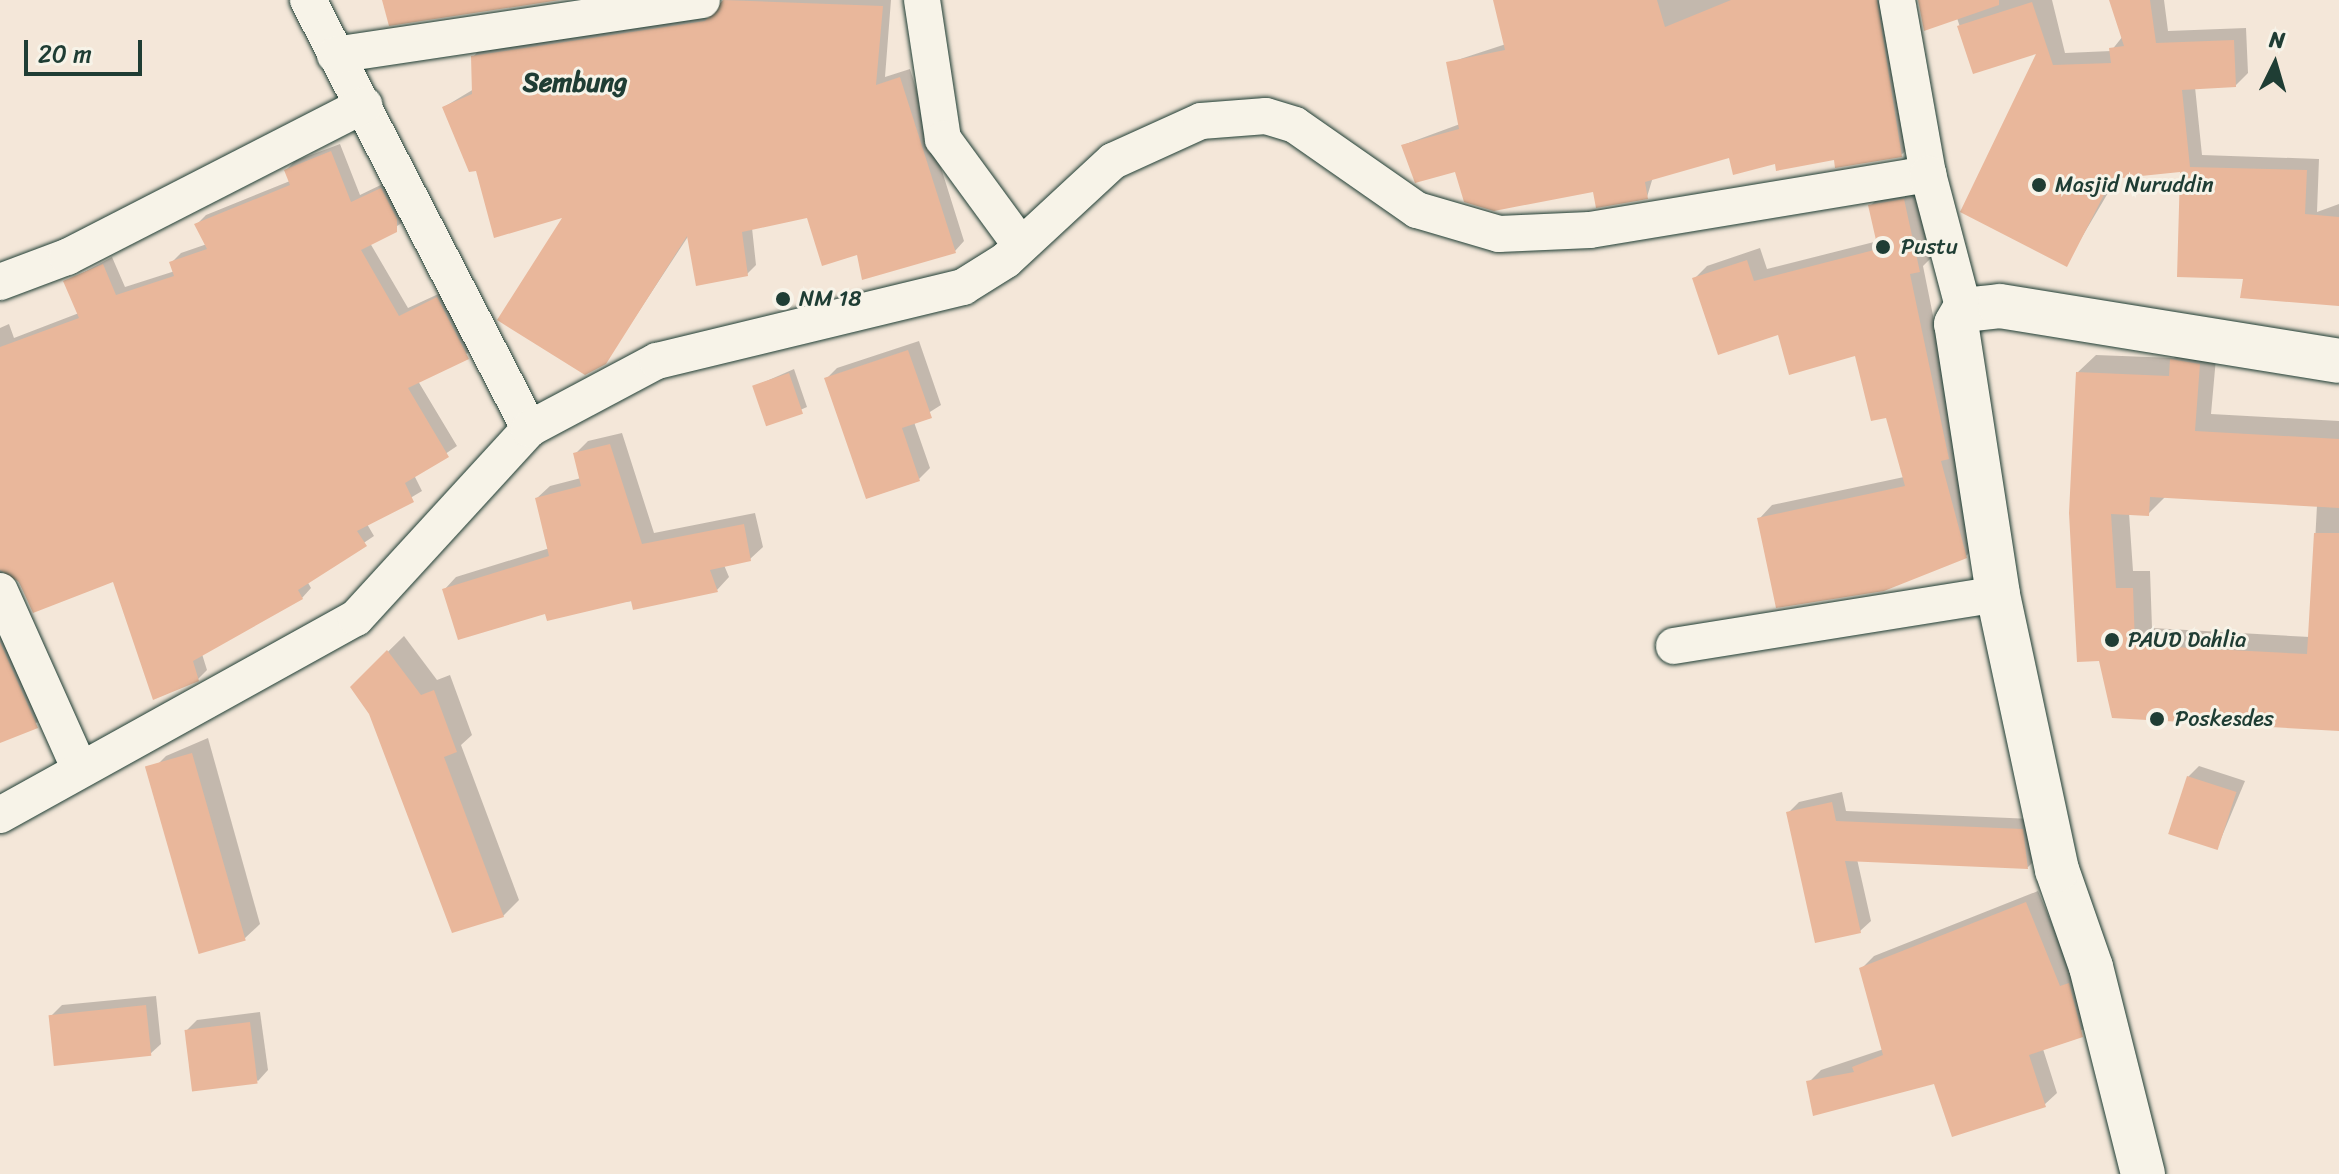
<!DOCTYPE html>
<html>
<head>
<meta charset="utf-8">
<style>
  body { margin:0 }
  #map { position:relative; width:2339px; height:1174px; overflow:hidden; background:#f4e7d9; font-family:Sriracha,sans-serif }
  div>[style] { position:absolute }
  .shadow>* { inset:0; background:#0003 }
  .building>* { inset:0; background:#e9b79b; transform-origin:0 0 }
  .roads { filter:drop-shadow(0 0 2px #1f3d34) drop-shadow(0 0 2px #1f3d34) }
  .street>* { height:36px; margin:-18px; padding:0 18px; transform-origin:18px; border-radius:18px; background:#f7f3e8 }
  .secondary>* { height:44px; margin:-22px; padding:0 22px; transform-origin:22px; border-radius:22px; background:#f7f3e8 }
  .dots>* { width:22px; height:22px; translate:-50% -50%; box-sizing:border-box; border:4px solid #f7f3e8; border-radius:50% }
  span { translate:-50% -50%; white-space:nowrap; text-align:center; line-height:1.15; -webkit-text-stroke:6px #f7f3e8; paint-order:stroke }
  .poi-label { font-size:22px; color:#1f3d34 }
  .left { translate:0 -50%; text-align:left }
  .quarter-label { font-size:26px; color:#1f3d34; font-weight:700 }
  .north { position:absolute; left:2235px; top:24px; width:80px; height:80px; -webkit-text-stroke:6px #f7f3e8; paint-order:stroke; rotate:5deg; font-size:22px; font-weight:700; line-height:32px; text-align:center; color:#1f3d34 }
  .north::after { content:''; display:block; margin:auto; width:28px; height:36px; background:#1f3d34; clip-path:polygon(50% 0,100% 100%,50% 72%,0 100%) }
  .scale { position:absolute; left:24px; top:40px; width:118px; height:36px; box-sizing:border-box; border:4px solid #1f3d34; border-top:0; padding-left:10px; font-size:24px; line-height:28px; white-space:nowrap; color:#1f3d34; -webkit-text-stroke:6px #f7f3e8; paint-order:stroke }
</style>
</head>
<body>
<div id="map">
  <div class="shadow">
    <div style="clip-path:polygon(723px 0,891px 0,885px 77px,910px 69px,964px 241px,955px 251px,859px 253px,808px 216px,752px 228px,756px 265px,747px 274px,689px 235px,605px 363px,566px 214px,478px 169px,444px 107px,474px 89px,473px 57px,482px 47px,724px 6px)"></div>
    <div style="clip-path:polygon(1496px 0,1885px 0,1910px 147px,1901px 155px,1776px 162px,1730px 156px,1653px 177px,1647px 197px,1456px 169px,1403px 145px,1460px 124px,1448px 63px,1506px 44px)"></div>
    <div style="clip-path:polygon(1920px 0,2052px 0,2065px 53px,2111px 51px,2123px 36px,2111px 0,2164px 0,2168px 31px,2246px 28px,2248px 73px,2235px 86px,2195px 87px,2202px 155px,2319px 159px,2317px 212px,2339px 204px,2339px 304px,2245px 277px,2182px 170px,2118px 176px,2066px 264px,2040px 51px,1975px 72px,1957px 18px)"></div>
    <div style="clip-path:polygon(340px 144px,360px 195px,391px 180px,405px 221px,370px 243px,408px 308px,447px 290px,477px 348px,418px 381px,457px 446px,414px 475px,422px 491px,367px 524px,374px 536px,307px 581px,311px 588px,302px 598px,202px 654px,207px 670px,198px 679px,154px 697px,114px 580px,34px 611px,13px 571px,0 573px,0 328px,9px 324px,14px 338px,79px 313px,66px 282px,112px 257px,125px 287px,175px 271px,172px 262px,181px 253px,207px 244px,197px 224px,206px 215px,290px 181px,286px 170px,295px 161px)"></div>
    <div style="clip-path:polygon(1917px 187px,1932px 257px,1923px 266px,1979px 543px,1966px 556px,1759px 519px,1772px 505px,1904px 477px,1887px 415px,1857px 354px,1779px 332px,1694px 279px,1707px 266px,1760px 248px,1767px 269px,1878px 241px,1870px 206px,1883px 193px)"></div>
    <div style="clip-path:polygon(919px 341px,941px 405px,914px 422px,930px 468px,919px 479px,827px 378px,837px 368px)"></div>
    <div style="clip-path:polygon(evenodd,2190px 342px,2217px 347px,2211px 414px,2339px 421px,2339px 729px,2101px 659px,2078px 372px,2096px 355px,2174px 358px,2190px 342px,2166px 496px,2317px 505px,2310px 637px,2152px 628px,2150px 571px,2133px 571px,2129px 513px,2148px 514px,2166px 496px)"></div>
    <div style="clip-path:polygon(794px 369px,807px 407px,768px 424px,755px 386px)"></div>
    <div style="clip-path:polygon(622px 433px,654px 533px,755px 513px,763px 547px,750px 559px,724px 565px,729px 577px,717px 590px,547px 612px,444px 590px,456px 577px,550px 548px,537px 498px,550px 486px,581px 478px,575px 454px,588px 441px)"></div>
    <div style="clip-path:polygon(0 614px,46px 718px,0 741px)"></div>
    <div style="clip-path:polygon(404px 636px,437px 680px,450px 675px,472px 735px,461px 745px,519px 900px,503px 916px,352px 687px)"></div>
    <div style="clip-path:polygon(208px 738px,260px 924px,244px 939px,150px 772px,166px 756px)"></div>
    <div style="clip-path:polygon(2199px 766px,2245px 781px,2217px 848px,2188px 777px)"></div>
    <div style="clip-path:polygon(1842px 792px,1846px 811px,2033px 819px,2038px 857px,2028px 867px,1857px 859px,1871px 921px,1860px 931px,1788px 813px,1799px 802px)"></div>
    <div style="clip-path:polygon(2038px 891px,2094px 1024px,2043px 1049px,2057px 1093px,2044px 1105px,1935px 1081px,1809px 1082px,1821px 1070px,1884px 1049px,1862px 968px,1874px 956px)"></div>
    <div style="clip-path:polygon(156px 996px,161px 1044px,150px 1054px,51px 1016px,62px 1005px)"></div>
    <div style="clip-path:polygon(260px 1012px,268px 1070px,258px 1081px,186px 1031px,197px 1020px)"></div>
  </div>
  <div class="building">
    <div style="clip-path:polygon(382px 0,560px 0,389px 26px)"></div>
    <div style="clip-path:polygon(723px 0,883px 6px,876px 85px,900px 77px,956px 253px,862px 280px,857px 255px,822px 266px,807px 218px,742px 232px,748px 276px,696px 286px,687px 236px,606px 364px,585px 375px,497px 320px,562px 218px,494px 238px,476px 171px,469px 172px,442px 107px,472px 94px,471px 56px,705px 21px)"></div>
    <div style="clip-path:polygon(1493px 0,1657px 0,1665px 27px,1731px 0,1877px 0,1902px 157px,1835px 168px,1834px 160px,1776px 171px,1775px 164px,1733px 175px,1729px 158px,1645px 182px,1648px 199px,1596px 208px,1593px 192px,1494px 211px,1464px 202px,1455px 172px,1415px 183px,1401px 145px,1459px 129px,1446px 62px,1505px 50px)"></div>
    <div style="clip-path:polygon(1918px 0,1999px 0,1999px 5px,1924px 31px)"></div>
    <div style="clip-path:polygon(2109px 0,2150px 0,2156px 43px,2234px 40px,2236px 87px,2182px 90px,2190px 167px,2307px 170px,2305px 214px,2339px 217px,2339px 306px,2240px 298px,2243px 279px,2177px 277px,2180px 172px,2112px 179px,2067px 267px,1960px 212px,2036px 54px,1973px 74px,1957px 26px,2032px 2px,2053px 65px,2111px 63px,2109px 48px,2124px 46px)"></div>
    <div style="clip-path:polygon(331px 151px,351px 202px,381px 188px,397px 219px,397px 232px,361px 250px,399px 316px,437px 297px,469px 359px,408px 388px,449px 457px,405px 483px,414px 502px,357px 531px,367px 546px,298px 590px,303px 599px,193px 661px,199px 681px,153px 700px,113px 582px,33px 613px,19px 582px,0 570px,0 347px,79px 318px,63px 281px,103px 264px,116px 295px,174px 276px,169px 262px,207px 249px,194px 224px,290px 185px,284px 170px)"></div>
    <div style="clip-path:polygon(1904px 199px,1920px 272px,1910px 274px,1949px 459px,1941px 461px,1967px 558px,1884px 591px,1776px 608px,1757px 518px,1905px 486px,1886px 418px,1871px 421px,1855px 356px,1789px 375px,1778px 335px,1718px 355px,1692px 278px,1747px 260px,1754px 281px,1878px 249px,1868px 205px)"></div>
    <div style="clip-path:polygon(908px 350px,932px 418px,902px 428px,920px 481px,866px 499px,824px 378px)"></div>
    <div style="clip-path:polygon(2170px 359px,2200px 364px,2195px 431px,2339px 439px,2339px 508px,2150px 497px,2149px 516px,2111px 514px,2116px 588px,2133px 588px,2135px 645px,2307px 654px,2314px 533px,2339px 533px,2339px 731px,2112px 718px,2099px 661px,2077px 662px,2069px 513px,2076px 372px,2169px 376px)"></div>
    <div style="left:789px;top:373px;width:43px;height:39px;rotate:71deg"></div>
    <div style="clip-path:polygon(610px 444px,642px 544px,744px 524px,751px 561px,710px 570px,718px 592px,633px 610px,631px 601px,547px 621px,545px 614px,458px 640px,442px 589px,549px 556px,535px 498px,581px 486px,573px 453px)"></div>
    <div style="clip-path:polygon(0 642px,38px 728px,0 743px)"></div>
    <div style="clip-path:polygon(387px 650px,421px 695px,434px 690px,457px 752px,444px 757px,504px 917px,452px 933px,369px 714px,350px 687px)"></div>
    <div style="left:192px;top:753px;width:195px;height:49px;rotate:74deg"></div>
    <div style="left:2187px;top:776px;width:52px;height:61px;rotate:18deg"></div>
    <div style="clip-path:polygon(1832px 802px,1836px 821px,2023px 829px,2028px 869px,1845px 861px,1861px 933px,1815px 943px,1786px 812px)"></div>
    <div style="clip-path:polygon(2026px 902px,2060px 986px,2069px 983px,2083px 1037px,2029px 1055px,2046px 1107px,1952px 1137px,1934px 1084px,1813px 1116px,1806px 1081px,1854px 1072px,1852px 1067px,1883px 1055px,1859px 968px)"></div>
    <div style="left:146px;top:1005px;width:51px;height:98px;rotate:84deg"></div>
    <div style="left:250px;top:1022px;width:62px;height:66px;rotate:83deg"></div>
  </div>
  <div class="roads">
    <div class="street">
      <div style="left:308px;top:0;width:483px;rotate:62.7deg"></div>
      <div style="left:922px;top:0;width:141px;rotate:81.4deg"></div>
      <div style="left:943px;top:139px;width:129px;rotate:53.8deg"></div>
      <div style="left:1897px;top:0;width:177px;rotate:79.9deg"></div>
      <div style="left:335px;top:55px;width:371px;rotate:-8.5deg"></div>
      <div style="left:0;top:282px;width:72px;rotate:-20.5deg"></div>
      <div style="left:67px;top:257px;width:334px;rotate:-27.1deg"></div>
      <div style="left:0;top:591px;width:196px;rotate:65.9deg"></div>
      <div style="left:1674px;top:646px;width:328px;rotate:-9.1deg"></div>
      <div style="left:0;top:815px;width:407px;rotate:-29deg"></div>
      <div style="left:356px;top:618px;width:256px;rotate:-47.5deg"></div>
      <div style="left:529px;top:429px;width:145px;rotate:-28deg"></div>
      <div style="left:657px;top:361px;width:315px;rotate:-13.6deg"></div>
      <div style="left:963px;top:287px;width:51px;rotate:-32.1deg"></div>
      <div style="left:1006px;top:260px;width:146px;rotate:-42.8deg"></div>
      <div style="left:1113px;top:161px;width:97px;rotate:-24.4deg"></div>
      <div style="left:1201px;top:121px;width:65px;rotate:-4.4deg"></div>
      <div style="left:1266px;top:116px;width:30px;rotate:17deg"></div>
      <div style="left:1295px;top:125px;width:149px;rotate:34.9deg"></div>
      <div style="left:1417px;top:210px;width:85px;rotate:16.3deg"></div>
      <div style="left:1499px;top:234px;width:91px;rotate:-2.5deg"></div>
      <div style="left:1590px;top:230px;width:343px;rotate:-9.4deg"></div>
      <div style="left:1928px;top:174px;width:141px;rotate:75.2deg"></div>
    </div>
    <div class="secondary">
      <div style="left:2143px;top:1174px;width:213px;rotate:-104.1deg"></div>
      <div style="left:2091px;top:967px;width:103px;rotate:-109.3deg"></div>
      <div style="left:2057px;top:870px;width:282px;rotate:-102.1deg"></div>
      <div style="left:1998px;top:594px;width:273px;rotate:-98.8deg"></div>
      <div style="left:1956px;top:324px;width:16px;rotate:-60deg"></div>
      <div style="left:1964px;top:310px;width:36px;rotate:-6deg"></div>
      <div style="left:2000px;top:306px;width:343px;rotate:9.2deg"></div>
    </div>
  </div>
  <div class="dots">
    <div style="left:2039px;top:185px;background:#1f3d34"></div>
    <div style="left:1883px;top:247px;background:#1f3d34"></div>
    <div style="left:783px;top:299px;background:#1f3d34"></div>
    <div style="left:2112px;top:640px;background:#1f3d34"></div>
    <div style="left:2157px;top:719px;background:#1f3d34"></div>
  </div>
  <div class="poi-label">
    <span class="left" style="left:2055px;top:185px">Masjid Nuruddin</span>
    <span class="left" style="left:1901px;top:247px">Pustu</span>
    <span class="left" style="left:799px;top:299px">NM 18</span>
    <span class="left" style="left:2128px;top:640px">PAUD Dahlia</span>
    <span class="left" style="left:2175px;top:719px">Poskesdes</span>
  </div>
  <div class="quarter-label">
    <span style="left:575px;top:83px">Sembung</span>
  </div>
  <div class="north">N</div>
  <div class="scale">20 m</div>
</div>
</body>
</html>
